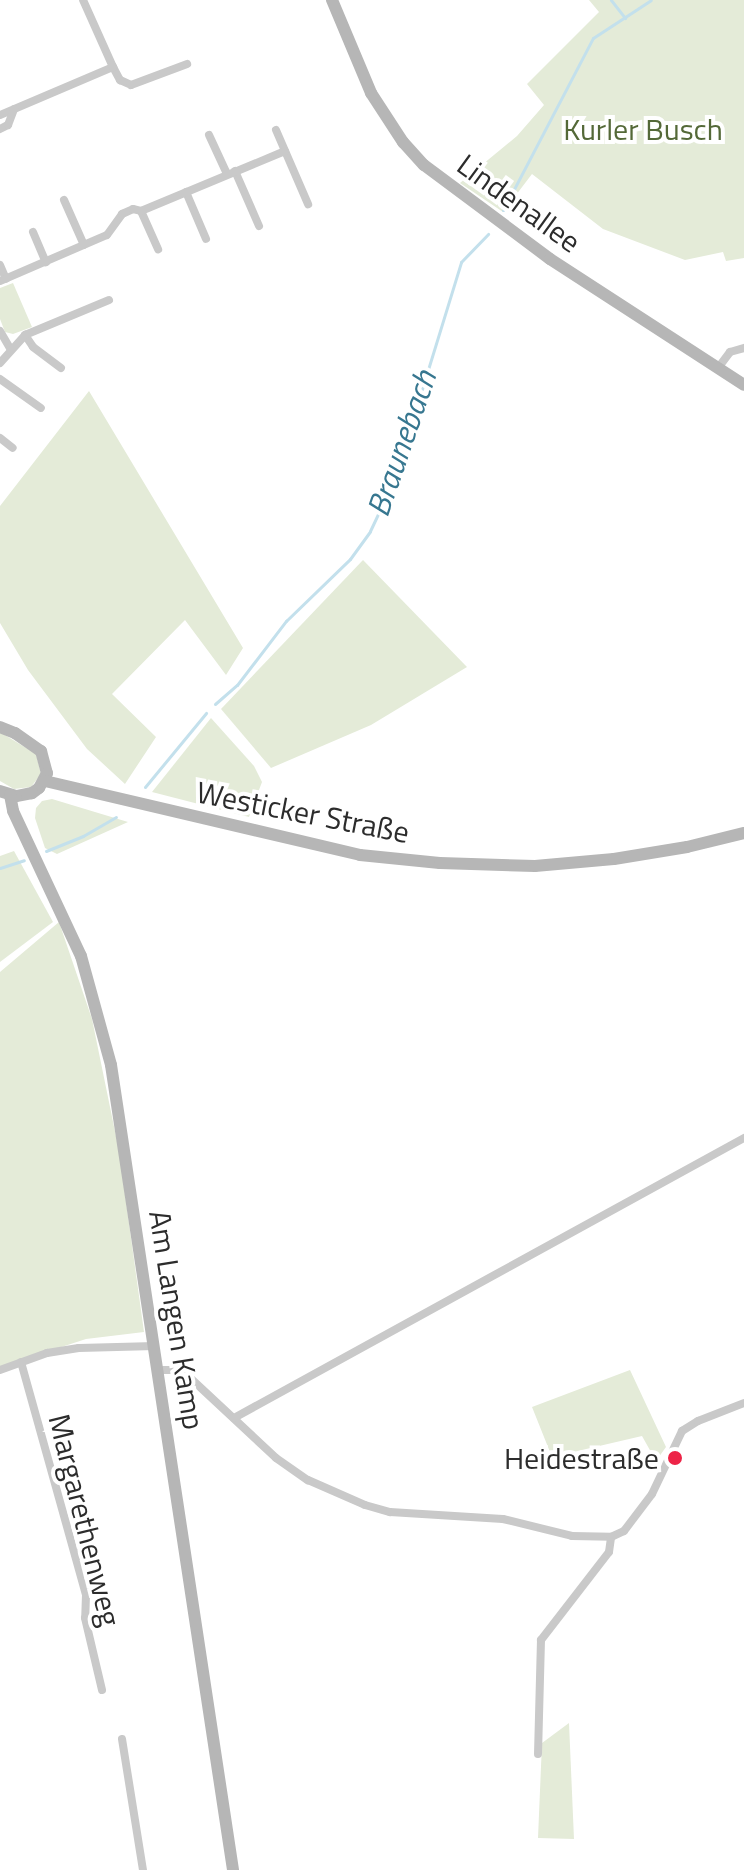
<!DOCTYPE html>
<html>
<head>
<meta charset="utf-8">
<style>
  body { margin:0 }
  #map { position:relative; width:744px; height:1870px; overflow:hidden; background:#fff; font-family:"Titillium Web",sans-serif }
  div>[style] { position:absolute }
  .green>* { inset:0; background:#e4ebd8 }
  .stream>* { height:3px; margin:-1.5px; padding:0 1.5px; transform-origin:1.5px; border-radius:1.5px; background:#c3e0ec }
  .street>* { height:8px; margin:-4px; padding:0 4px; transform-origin:4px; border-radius:4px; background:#c9c9c9 }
  .secondary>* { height:12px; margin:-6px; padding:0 6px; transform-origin:6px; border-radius:6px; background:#b6b6b6 }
  .dots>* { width:22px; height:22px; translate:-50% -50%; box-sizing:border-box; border:4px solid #fff; border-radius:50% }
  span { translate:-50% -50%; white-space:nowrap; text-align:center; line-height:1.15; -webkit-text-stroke:8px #fff; paint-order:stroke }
  .park-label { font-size:30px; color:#546938 }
  .street-label { font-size:30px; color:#2c2c2c }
  .poi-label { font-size:30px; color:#2c2c2c }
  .right { translate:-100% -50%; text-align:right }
  .water-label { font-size:32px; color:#377790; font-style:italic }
</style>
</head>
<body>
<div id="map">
  <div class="green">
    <div style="clip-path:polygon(589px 0,744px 0,744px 258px,726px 261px,723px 252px,685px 260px,603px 229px,532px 174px,503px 212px,460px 183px,517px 136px,544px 105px,527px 84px,599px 12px)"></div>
    <div style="clip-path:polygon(13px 283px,32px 327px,13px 334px,5px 332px,0 319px,0 288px)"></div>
    <div style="clip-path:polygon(89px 391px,243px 648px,226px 675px,185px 620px,112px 694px,156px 737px,125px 784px,87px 749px,28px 670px,0 623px,0 506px)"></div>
    <div style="clip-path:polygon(363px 560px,467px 667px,371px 725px,271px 768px,221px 709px)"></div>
    <div style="clip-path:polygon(211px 718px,254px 766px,262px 782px,249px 817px,152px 792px)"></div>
    <div style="clip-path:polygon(0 732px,36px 754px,41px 774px,31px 787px,14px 789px,0 781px)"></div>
    <div style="clip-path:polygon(52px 799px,128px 822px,57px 854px,45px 848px,35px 818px,36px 808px,42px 801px)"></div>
    <div style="clip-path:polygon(14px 851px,53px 922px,0 962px,0 856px)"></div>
    <div style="clip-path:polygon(59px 922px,92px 1019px,119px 1151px,144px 1332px,86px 1339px,0 1367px,0 972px)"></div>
    <div style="clip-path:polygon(630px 1370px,666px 1447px,656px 1461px,642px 1436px,552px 1457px,532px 1407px)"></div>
    <div style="clip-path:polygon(569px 1723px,574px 1839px,538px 1838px,542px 1743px)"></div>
  </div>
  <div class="stream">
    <div style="left:611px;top:0;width:23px;rotate:52deg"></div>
    <div style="left:503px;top:210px;width:194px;rotate:-62.4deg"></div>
    <div style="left:593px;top:38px;width:69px;rotate:-33.2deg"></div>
    <div style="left:215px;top:704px;width:29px;rotate:-41deg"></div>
    <div style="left:237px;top:685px;width:81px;rotate:-52.6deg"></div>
    <div style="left:286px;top:621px;width:89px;rotate:-44.1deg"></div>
    <div style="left:350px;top:559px;width:34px;rotate:-54deg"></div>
    <div style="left:370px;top:531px;width:56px;rotate:-64.8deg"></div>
    <div style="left:394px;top:480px;width:228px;rotate:-72.9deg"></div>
    <div style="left:461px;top:262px;width:39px;rotate:-46deg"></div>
    <div style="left:145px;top:787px;width:96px;rotate:-50.5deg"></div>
    <div style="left:46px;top:851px;width:40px;rotate:-22deg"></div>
    <div style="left:83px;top:836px;width:38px;rotate:-30deg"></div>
    <div style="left:0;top:868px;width:25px;rotate:-18deg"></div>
  </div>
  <div class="street">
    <div style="left:113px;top:67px;width:15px;rotate:62deg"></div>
    <div style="left:120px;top:80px;width:12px;rotate:24deg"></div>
    <div style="left:131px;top:85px;width:60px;rotate:-20.6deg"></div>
    <div style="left:0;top:115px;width:123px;rotate:-23deg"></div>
    <div style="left:113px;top:67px;width:73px;rotate:-114.1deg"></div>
    <div style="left:0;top:129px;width:9px;rotate:-27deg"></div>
    <div style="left:8px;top:125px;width:17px;rotate:-69deg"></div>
    <div style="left:276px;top:130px;width:81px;rotate:66.6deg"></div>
    <div style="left:209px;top:135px;width:43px;rotate:65.2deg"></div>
    <div style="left:235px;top:171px;width:60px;rotate:66.4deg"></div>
    <div style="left:186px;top:192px;width:51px;rotate:66.9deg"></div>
    <div style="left:64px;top:200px;width:49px;rotate:66deg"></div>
    <div style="left:141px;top:211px;width:42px;rotate:65.9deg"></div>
    <div style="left:33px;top:232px;width:33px;rotate:67deg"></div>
    <div style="left:0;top:265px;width:15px;rotate:67deg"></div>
    <div style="left:0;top:281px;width:116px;rotate:-23.3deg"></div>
    <div style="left:107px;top:235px;width:26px;rotate:-54deg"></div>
    <div style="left:122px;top:214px;width:12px;rotate:-24deg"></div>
    <div style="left:133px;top:209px;width:8px;rotate:14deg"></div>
    <div style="left:141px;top:211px;width:156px;rotate:-22.6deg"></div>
    <div style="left:0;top:331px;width:20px;rotate:60deg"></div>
    <div style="left:25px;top:335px;width:14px;rotate:56deg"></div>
    <div style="left:33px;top:347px;width:35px;rotate:37deg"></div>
    <div style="left:0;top:363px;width:38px;rotate:-48deg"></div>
    <div style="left:25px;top:335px;width:91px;rotate:-22.6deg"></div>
    <div style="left:718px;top:368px;width:20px;rotate:-53deg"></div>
    <div style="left:730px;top:352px;width:15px;rotate:-16deg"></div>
    <div style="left:0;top:379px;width:50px;rotate:35.3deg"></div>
    <div style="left:0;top:438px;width:16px;rotate:38deg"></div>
    <div style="left:21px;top:1362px;width:242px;rotate:74.4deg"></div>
    <div style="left:86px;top:1595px;width:23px;rotate:92deg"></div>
    <div style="left:85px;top:1618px;width:74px;rotate:76.7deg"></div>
    <div style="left:0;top:1370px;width:50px;rotate:-19.9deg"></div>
    <div style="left:47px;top:1353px;width:32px;rotate:-9deg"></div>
    <div style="left:79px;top:1348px;width:76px;rotate:-1.5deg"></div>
    <div style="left:159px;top:1370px;width:18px"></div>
    <div style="left:177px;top:1370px;width:10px;rotate:24deg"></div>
    <div style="left:186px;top:1374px;width:123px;rotate:43deg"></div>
    <div style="left:276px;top:1458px;width:39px;rotate:35deg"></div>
    <div style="left:308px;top:1480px;width:62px;rotate:23.7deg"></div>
    <div style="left:365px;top:1505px;width:26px;rotate:16deg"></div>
    <div style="left:390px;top:1512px;width:113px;rotate:3.5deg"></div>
    <div style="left:503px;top:1519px;width:71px;rotate:13.8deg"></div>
    <div style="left:572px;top:1536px;width:39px;rotate:1deg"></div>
    <div style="left:611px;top:1537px;width:14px;rotate:-25deg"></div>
    <div style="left:624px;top:1531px;width:46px;rotate:-52.9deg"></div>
    <div style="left:652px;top:1494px;width:70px;rotate:-64.5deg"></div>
    <div style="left:682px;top:1431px;width:19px;rotate:-32deg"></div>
    <div style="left:698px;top:1421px;width:49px;rotate:-21.4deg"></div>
    <div style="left:234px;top:1418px;width:582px;rotate:-28.77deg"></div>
    <div style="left:122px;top:1739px;width:133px;rotate:80.9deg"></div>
    <div style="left:538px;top:1754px;width:114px;rotate:-88.5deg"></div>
    <div style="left:541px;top:1640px;width:111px;rotate:-52.3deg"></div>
    <div style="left:609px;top:1552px;width:15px;rotate:-82deg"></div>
  </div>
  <div class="secondary">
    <div style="left:332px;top:0;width:101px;rotate:67.2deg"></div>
    <div style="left:371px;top:93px;width:59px;rotate:56.9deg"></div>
    <div style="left:403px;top:142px;width:31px;rotate:48deg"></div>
    <div style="left:424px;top:165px;width:157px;rotate:36.7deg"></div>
    <div style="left:550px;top:259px;width:231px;rotate:33deg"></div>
    <div style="left:0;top:727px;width:16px;rotate:22deg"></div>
    <div style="left:15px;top:733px;width:32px;rotate:35deg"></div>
    <div style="left:41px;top:751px;width:23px;rotate:75deg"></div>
    <div style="left:47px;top:773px;width:17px;rotate:118deg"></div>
    <div style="left:39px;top:788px;width:9px;rotate:144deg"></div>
    <div style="left:32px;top:793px;width:16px;rotate:169deg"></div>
    <div style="left:16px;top:796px;width:17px;rotate:-163deg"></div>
    <div style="left:45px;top:781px;width:324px;rotate:13.2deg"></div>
    <div style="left:360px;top:855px;width:80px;rotate:5.7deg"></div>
    <div style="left:440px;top:863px;width:95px;rotate:1.8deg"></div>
    <div style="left:535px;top:866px;width:79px;rotate:-5.1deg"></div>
    <div style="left:614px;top:859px;width:74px;rotate:-9.3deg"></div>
    <div style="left:687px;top:847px;width:59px;rotate:-13.8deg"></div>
    <div style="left:10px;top:795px;width:16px;rotate:79deg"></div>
    <div style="left:13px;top:811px;width:160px;rotate:64.9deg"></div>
    <div style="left:81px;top:956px;width:113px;rotate:74.6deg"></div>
    <div style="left:111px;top:1065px;width:814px;rotate:81.38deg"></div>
  </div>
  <div class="dots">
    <div style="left:675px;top:1458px;background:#ed2447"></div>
  </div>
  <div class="park-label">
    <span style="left:643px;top:129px">Kurler Busch</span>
  </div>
  <div class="street-label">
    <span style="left:519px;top:203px;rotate:36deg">Lindenallee</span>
    <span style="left:303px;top:812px;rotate:11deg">Westicker Straße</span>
    <span style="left:177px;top:1320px;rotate:81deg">Am Langen Kamp</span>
    <span style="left:85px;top:1520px;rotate:76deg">Margarethenweg</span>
  </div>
  <div class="poi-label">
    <span class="right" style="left:659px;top:1458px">Heidestraße</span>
  </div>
  <div class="water-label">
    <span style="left:401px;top:443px;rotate:-71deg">Braunebach</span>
  </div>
</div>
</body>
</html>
